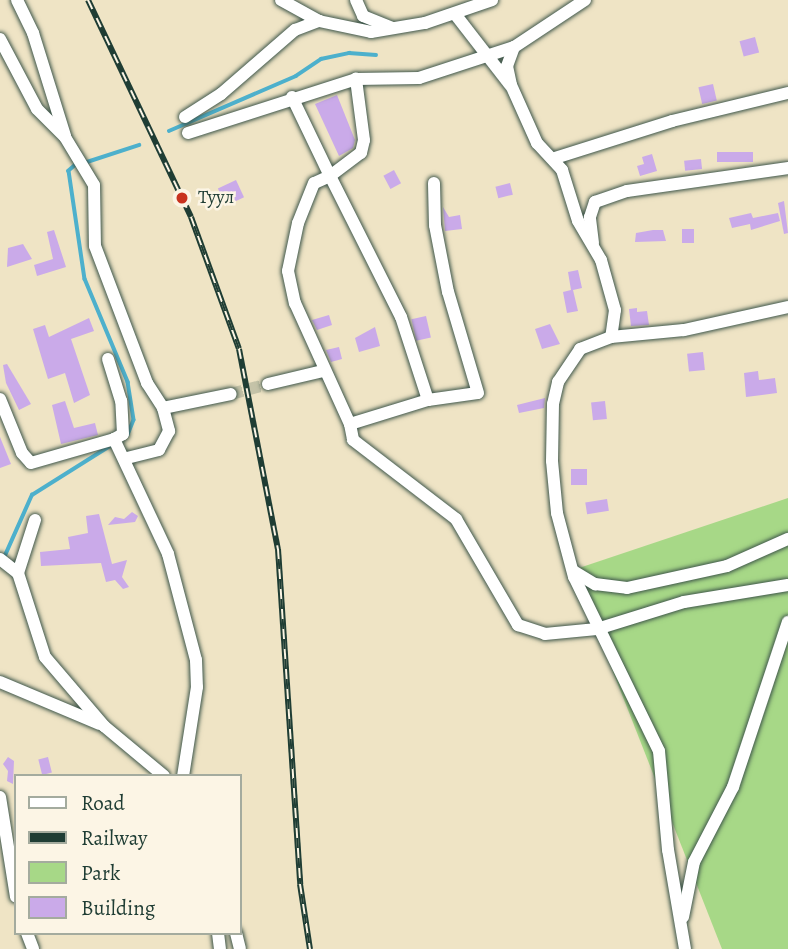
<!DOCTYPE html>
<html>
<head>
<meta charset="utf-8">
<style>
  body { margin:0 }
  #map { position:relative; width:788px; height:949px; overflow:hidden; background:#efe4c5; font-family:Alegreya,serif }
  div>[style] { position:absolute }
  .green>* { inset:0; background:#a7d887 }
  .stream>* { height:3.5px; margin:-1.75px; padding:0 1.75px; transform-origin:1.75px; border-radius:1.75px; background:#4db0cc }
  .building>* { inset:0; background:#caaae9; transform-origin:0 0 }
  .street-tunnel>* { height:12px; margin-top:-6px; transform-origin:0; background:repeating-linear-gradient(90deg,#c5c3a8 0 12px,transparent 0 18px) }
  .roads { filter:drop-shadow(0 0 2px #3e564a) drop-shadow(0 0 2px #3e564a) }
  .street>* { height:12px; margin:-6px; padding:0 6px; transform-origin:6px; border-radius:6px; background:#fff }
  .rail>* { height:6px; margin-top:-3px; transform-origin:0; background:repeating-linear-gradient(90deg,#fcf5e5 0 10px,#1f3d34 0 20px); box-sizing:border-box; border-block:2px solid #1f3d34 }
  .dots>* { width:19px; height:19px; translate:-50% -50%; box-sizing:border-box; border:4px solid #fcf5e5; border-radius:50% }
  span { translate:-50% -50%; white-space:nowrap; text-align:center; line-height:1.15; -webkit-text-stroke:5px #fcf5e5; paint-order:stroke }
  .poi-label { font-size:19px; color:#1f3d34 }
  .left { translate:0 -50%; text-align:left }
  .legend { position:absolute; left:14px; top:774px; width:228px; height:161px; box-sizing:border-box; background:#fcf5e5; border:2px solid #a4ab9e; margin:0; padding:9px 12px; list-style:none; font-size:21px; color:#1f3d34 }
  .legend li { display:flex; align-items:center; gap:14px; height:35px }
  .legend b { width:35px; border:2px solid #a4ab9e }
</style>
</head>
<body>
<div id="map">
  <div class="green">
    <div style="clip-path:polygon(788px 498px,788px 949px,722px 949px,573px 570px)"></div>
  </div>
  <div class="stream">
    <div style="left:169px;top:131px;width:138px;rotate:-23.4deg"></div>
    <div style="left:296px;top:76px;width:30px;rotate:-34deg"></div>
    <div style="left:321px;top:59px;width:29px;rotate:-12deg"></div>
    <div style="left:349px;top:53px;width:27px;rotate:4deg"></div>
    <div style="left:84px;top:163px;width:58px;rotate:-18.1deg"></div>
    <div style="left:77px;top:164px;width:11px;rotate:139deg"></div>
    <div style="left:69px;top:171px;width:109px;rotate:81.6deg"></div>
    <div style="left:85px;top:279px;width:112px;rotate:67.3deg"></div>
    <div style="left:128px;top:382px;width:38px;rotate:81deg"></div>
    <div style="left:134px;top:420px;width:16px;rotate:112deg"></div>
    <div style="left:3px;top:560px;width:71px;rotate:-66deg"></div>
    <div style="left:32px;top:495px;width:92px;rotate:-32.1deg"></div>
  </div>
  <div class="building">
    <div style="left:755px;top:37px;width:16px;height:16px;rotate:75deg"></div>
    <div style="left:713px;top:84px;width:17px;height:15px;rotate:77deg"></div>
    <div style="clip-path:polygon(337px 95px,355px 140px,353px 148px,339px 156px,315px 104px)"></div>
    <div style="left:753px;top:152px;width:10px;height:36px;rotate:90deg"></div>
    <div style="clip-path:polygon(652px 154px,657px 171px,640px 176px,637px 166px,644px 164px,642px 157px)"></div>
    <div style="left:701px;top:159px;width:10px;height:17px;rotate:84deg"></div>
    <div style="left:394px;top:170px;width:15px;height:12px;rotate:62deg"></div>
    <div style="left:236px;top:180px;width:19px;height:20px;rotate:65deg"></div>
    <div style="left:510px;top:183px;width:12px;height:15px;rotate:76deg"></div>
    <div style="clip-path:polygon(784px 201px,788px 233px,784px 234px,778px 203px)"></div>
    <div style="clip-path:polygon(443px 207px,449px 217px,460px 215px,462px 229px,445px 231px)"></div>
    <div style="clip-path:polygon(751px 213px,753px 218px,778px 213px,780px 221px,751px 230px,750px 224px,732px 228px,729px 218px)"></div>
    <div style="left:682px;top:229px;width:12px;height:14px"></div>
    <div style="clip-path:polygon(54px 230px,66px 267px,37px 276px,34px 265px,53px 259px,47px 232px)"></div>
    <div style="clip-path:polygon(653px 230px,663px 230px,666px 241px,635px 242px,636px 233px)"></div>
    <div style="clip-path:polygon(23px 244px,32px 259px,7px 267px,8px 248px)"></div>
    <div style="clip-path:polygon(578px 270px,582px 288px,573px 290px,578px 311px,567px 313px,563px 292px,571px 290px,568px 272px)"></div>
    <div style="clip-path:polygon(637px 308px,637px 312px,647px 311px,649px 325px,631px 326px,629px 309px)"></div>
    <div style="clip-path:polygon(329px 315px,332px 325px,317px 330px,312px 320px)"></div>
    <div style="left:426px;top:316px;width:22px;height:15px;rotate:77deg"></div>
    <div style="clip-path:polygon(89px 318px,94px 331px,71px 339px,90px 395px,74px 403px,65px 373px,48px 379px,33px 329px,45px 325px,49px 337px)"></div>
    <div style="clip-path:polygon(550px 324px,560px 344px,542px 349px,535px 329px)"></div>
    <div style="clip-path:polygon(375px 327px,380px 346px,359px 352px,355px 338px)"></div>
    <div style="clip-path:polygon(339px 347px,342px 359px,331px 362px,326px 350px)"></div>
    <div style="left:703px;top:352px;width:18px;height:16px;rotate:84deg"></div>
    <div style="clip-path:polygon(7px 364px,31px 404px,19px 410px,6px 383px,3px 365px)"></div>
    <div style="clip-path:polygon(758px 371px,759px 380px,775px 378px,777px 393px,746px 397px,744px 373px)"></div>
    <div style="clip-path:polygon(545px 398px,544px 408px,519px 413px,517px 405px)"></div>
    <div style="clip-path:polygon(65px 401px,74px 428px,95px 423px,98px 435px,61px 444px,52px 405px)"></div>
    <div style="left:605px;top:401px;width:18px;height:14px;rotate:84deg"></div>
    <div style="clip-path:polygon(0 437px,11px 464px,0 468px)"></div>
    <div style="left:571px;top:469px;width:16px;height:16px"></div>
    <div style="left:607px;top:499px;width:12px;height:22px;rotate:81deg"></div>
    <div style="clip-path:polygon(132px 512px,138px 516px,135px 522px,108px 525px,115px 517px,124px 519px)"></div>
    <div style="clip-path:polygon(99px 514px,112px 564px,127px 560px,122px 577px,129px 587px,123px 589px,115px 580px,106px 582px,101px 563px,41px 566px,40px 552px,70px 549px,68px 537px,88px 533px,86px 516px)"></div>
    <div style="clip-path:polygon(8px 757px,14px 761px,13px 784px,7px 781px,8px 771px,3px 764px)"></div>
    <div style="left:48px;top:757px;width:16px;height:10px;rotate:76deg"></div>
  </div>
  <div class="street-tunnel">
    <div style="left:231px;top:394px;width:38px;rotate:-15deg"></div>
  </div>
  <div class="roads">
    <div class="street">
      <div style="left:17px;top:0;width:37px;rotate:64deg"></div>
      <div style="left:33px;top:33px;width:108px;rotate:72.7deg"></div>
      <div style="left:281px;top:0;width:43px;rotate:28.9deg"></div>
      <div style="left:356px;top:0;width:17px;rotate:66deg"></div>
      <div style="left:363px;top:16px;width:32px;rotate:22deg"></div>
      <div style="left:585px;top:0;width:85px;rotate:146.5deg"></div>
      <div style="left:514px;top:47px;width:20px;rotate:110deg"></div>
      <div style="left:507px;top:66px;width:19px;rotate:78deg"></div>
      <div style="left:511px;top:85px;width:64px;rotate:65.9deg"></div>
      <div style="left:537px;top:143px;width:37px;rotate:47deg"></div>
      <div style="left:562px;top:170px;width:53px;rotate:72.6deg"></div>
      <div style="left:578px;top:221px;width:45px;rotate:59.5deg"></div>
      <div style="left:601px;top:260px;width:52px;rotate:74.4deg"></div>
      <div style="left:615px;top:310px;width:27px;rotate:98deg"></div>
      <div style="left:455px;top:14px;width:90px;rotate:52.2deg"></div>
      <div style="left:0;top:39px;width:79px;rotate:62.1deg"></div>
      <div style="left:37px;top:109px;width:40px;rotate:45deg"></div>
      <div style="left:65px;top:137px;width:56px;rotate:58.9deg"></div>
      <div style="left:94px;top:185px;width:61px;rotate:89.1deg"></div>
      <div style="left:95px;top:246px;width:147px;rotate:69.2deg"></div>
      <div style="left:147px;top:383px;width:30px;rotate:57deg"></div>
      <div style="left:163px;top:408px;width:24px;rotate:75deg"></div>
      <div style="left:169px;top:431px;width:21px;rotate:118deg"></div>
      <div style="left:159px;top:450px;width:34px;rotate:166deg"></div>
      <div style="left:292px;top:97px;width:88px;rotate:64.3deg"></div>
      <div style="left:330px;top:176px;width:17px;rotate:156deg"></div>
      <div style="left:314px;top:183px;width:43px;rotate:111.8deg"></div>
      <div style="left:298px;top:223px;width:49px;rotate:101.8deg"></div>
      <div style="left:288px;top:271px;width:33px;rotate:78deg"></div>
      <div style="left:295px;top:303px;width:133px;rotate:65.6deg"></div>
      <div style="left:350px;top:424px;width:82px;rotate:-17.1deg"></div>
      <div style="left:428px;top:400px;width:50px;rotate:-8deg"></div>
      <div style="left:478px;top:393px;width:105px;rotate:-106.5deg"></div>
      <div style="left:448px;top:292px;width:68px;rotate:-101deg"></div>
      <div style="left:435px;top:225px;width:42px;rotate:-91.4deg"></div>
      <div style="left:185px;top:117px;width:43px;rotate:-32.6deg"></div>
      <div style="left:221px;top:94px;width:98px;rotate:-40.9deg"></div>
      <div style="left:295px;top:30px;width:26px;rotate:-21deg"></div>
      <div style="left:319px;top:21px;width:53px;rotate:11.9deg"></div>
      <div style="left:371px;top:32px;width:55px;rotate:-9.5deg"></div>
      <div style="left:425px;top:23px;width:71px;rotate:-18.9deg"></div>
      <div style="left:188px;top:133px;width:176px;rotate:-17.8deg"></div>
      <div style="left:555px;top:158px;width:123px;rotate:-17.5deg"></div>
      <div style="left:672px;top:121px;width:119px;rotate:-13.6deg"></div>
      <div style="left:593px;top:243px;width:26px;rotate:-97deg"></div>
      <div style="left:590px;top:217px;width:16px;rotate:-72deg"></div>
      <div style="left:595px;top:202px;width:34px;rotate:-19deg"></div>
      <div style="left:627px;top:191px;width:163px;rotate:-8.1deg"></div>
      <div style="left:268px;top:384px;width:57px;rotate:-13.3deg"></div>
      <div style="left:0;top:399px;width:58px;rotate:67.8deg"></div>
      <div style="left:22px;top:453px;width:13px;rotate:48deg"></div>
      <div style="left:31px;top:463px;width:86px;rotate:-16.1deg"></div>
      <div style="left:114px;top:439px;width:10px;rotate:-29deg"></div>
      <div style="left:123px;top:434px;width:33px;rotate:-93deg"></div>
      <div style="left:121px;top:401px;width:44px;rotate:-107.2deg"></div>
      <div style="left:428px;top:400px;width:87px;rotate:-108deg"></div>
      <div style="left:401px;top:317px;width:158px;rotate:-116.7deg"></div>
      <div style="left:330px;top:176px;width:39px;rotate:-37deg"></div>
      <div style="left:361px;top:153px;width:13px;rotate:-77deg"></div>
      <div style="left:364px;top:140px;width:62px;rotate:-97.5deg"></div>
      <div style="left:356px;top:79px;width:63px;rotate:-0.9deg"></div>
      <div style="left:419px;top:78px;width:100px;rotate:-18.1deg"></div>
      <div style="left:163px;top:408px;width:69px;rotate:-11.6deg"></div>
      <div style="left:350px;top:424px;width:16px;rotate:79deg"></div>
      <div style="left:353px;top:440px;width:130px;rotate:37.5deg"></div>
      <div style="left:456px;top:519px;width:123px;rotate:59.7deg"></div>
      <div style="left:518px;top:625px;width:28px;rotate:18deg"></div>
      <div style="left:545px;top:634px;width:52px;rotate:-5.5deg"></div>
      <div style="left:597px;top:629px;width:91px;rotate:-17.2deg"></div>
      <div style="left:684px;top:602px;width:105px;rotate:-9.3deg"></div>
      <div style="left:114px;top:439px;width:127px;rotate:64.8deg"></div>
      <div style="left:168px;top:554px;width:110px;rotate:75.2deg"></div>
      <div style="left:196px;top:660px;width:27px;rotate:88deg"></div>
      <div style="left:197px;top:687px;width:90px;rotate:98.9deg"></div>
      <div style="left:35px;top:520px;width:56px;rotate:107.8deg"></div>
      <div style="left:18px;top:573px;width:88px;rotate:72.2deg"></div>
      <div style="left:45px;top:657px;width:91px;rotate:49.5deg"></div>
      <div style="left:104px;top:726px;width:78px;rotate:39.8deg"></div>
      <div style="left:0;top:559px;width:23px;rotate:38deg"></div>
      <div style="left:573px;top:571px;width:26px;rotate:31deg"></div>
      <div style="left:595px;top:584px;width:32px;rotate:7deg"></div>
      <div style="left:627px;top:588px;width:102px;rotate:-12.4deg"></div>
      <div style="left:727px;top:566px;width:67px;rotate:-23.9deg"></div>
      <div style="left:0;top:682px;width:108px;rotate:22.8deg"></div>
      <div style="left:0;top:797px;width:101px;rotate:80.9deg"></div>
      <div style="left:683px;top:917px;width:56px;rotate:-78.7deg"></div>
      <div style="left:694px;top:862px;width:85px;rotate:-62.5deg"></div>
      <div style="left:733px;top:787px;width:174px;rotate:-71.6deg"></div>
      <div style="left:27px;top:933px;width:17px;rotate:69deg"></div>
      <div style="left:218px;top:933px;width:16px;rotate:83deg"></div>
      <div style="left:236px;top:933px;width:16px;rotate:76deg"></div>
      <div style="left:685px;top:949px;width:100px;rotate:-99.7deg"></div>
      <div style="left:668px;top:850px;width:99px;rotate:-95.2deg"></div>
      <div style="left:659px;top:751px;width:194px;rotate:-116deg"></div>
      <div style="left:574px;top:577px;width:66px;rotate:-104.9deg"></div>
      <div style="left:557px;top:513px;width:52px;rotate:-95.5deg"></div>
      <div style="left:552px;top:461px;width:57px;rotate:-89deg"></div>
      <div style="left:553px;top:404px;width:23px;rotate:-77deg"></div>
      <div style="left:558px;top:382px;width:40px;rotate:-56deg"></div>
      <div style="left:580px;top:349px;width:33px;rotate:-21deg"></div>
      <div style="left:611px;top:337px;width:73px;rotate:-5.5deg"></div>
      <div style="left:684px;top:330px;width:107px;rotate:-12.5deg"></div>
    </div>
  </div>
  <div class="rail">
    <div style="left:88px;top:0;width:240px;rotate:64.6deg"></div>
    <div style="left:191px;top:217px;width:140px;rotate:70deg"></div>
    <div style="left:239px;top:349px;width:204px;rotate:79deg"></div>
    <div style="left:278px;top:549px;width:336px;rotate:86.2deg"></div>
    <div style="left:300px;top:884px;width:66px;rotate:81.3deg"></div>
  </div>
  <div class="dots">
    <div style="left:182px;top:198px;background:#c8321e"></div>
  </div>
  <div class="poi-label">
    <span class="left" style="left:198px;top:198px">Туул</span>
  </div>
  <ul class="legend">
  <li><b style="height:9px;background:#fff"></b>Road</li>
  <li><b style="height:9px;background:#1f3d34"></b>Railway</li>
  <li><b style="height:19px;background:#a7d887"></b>Park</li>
  <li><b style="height:19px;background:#caaae9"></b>Building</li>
  </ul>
</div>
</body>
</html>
